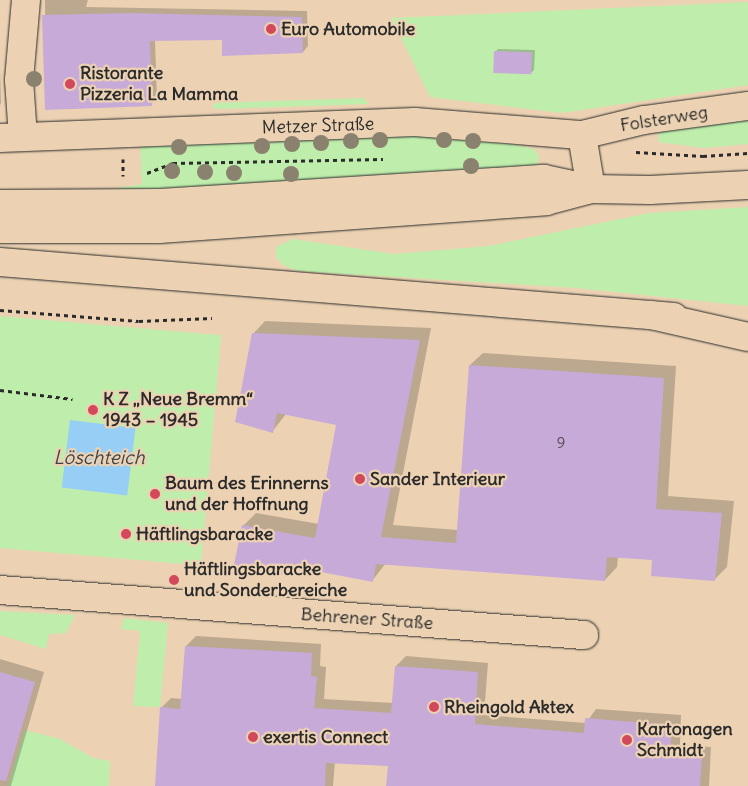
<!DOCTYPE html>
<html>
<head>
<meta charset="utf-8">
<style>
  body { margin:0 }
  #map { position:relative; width:748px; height:786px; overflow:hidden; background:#ecd2b3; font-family:Delius,sans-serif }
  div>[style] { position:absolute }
  .green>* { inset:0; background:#bfeeac; transform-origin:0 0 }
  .water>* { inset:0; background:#96cef5; transform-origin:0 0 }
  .shadow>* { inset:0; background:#0003 }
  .building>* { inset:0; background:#c7aad7; transform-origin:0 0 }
  .path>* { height:3px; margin-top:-1.5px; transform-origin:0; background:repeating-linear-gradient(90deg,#2b2b2b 0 4px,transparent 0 8px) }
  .roads { filter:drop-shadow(0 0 1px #2b2b2b) drop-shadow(0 0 1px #2b2b2b) }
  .minor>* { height:28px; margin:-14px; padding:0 14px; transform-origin:14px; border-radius:14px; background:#ecd2b3 }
  .major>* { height:28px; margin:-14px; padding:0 14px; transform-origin:14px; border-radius:14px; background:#ecd2b3 }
  .highway>* { height:28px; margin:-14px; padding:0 14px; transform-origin:14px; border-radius:14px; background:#ecd2b3 }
  .trees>* { width:16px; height:16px; margin:-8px; border-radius:50%; background:#8a816f }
  .dots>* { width:14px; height:14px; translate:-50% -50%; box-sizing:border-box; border:2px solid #ecd2b3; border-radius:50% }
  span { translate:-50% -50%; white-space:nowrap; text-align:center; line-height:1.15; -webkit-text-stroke:4.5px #ecd2b3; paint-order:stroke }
  .number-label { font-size:15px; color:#524b56 }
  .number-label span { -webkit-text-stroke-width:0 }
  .poi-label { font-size:18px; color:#2b2b2b; font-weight:700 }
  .left { translate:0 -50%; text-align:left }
  .street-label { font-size:18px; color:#2b2b2b }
  .water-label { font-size:19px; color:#3b4349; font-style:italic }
</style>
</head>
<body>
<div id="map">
  <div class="green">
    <div style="clip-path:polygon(748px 2px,748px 85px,562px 113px,430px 97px,391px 18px)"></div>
    <div style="clip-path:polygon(363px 98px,369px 104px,215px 109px,212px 106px,215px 103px)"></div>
    <div style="clip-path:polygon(748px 118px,748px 144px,704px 148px,658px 142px,659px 131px)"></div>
    <div style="clip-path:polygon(411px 135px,475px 136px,517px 145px,534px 149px,539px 156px,537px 167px,528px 173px,0 197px,0 190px,106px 190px,142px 184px,140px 143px)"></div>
    <div style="clip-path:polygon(748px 207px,748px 306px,576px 288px,297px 271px,283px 265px,276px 257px,276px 247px,293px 239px,394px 254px,489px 246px,649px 213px)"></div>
    <div style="left:0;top:316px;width:222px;height:231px;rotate:5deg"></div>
    <div style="clip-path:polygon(0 611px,75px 615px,66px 633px,49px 634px,46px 649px,0 635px)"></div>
    <div style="clip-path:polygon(124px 618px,168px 623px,160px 707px,133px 706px,140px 631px,121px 629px)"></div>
    <div style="clip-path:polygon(25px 730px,60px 739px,93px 758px,110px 761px,109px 786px,8px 786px)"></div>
  </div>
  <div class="water">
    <div style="left:70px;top:420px;width:66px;height:68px;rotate:7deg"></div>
  </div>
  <div class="shadow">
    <div style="clip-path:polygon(45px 0,88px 0,86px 7px,307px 11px,308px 46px,303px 52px,223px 39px,155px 40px,157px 99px,151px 104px,46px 109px)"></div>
    <div style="clip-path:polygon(498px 49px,535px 50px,534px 70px,531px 73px,495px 52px)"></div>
    <div style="clip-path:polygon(0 69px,1px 103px,0 105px)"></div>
    <div style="clip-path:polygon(265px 321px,431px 328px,393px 525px,458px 530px,470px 365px,483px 353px,676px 366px,668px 496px,734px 501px,727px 567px,715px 579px,654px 559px,618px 557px,617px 567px,605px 580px,386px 563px,372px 581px,296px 566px,288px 574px,243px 526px,256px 513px,319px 524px,338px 424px,286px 414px,272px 432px,253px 334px)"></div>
    <div style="clip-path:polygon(196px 636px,321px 644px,320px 666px,326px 667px,324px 699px,393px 703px,396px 666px,406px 656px,488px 663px,484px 715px,586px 723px,596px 709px,681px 715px,680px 745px,711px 747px,709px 786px,388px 786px,389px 765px,335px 762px,333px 786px,156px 786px,161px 708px,171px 698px,182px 699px,186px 646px)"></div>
    <div style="clip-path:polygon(0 659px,44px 672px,11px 786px,0 786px)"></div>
  </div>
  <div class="building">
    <div style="clip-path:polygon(130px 13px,302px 17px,303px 53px,222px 56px,222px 40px,150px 41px,152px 106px,45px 110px,42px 15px)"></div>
    <div style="left:494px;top:51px;width:38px;height:22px;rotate:2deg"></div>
    <div style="clip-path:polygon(252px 333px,420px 340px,381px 537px,456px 543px,469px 365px,664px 378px,656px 509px,722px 513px,715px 581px,651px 576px,652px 560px,607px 557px,605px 581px,376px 564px,373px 582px,290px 566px,288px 576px,234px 565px,242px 525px,315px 538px,336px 425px,277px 413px,273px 433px,235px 422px)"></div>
    <div style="clip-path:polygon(185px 646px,312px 653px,311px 676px,317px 677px,314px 708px,391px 713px,395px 666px,478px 672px,475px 724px,584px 733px,585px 718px,672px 725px,670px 755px,702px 757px,700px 786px,386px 786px,388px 766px,326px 763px,325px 786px,155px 786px,160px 707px,180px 709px)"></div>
    <div style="clip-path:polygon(0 672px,35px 682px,6px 781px,0 780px)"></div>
  </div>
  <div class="path">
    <div style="left:636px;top:152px;width:67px;rotate:3.4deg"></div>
    <div style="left:703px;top:156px;width:45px;rotate:-3.8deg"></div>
    <div style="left:123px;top:159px;width:17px;rotate:90deg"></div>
    <div style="left:147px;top:173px;width:28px;rotate:-21deg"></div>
    <div style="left:173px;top:163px;width:210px;rotate:-1.1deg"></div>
    <div style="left:0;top:310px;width:139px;rotate:4.5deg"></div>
    <div style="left:139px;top:321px;width:73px;rotate:-2.4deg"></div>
    <div style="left:0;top:390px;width:73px;rotate:7.1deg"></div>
  </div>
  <div class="roads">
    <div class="minor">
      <div style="left:582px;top:135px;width:55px;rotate:80.5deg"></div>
      <div style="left:23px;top:137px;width:57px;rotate:-94deg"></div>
      <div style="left:19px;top:80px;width:80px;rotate:-85deg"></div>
      <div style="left:0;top:138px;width:415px;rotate:-2.2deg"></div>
      <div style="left:415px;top:122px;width:168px;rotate:4.5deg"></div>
      <div style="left:582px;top:135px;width:64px;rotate:-13.6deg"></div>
      <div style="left:644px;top:120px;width:105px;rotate:-7.7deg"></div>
      <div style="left:0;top:590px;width:586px;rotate:4.41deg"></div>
    </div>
    <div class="major">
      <div style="left:0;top:204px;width:160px;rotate:-0.4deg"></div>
      <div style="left:160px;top:203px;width:385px;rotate:-3.6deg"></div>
      <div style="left:544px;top:179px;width:48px;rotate:12deg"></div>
      <div style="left:591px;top:189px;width:59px;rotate:1deg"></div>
      <div style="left:650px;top:190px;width:98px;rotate:-2.9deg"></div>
      <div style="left:0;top:229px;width:159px"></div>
      <div style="left:159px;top:229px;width:388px;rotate:-4.1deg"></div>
      <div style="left:546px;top:201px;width:42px;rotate:-15deg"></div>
      <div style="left:0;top:262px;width:676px;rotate:4.67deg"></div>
    </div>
    <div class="highway">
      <div style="left:651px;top:315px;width:99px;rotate:12.8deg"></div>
    </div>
  </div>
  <div class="trees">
    <div style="left:34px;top:79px"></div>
    <div style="left:380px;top:140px"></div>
    <div style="left:444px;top:140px"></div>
    <div style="left:351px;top:141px"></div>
    <div style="left:473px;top:141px"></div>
    <div style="left:321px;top:143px"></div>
    <div style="left:292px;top:144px"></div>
    <div style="left:262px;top:146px"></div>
    <div style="left:179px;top:147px"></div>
    <div style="left:471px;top:166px"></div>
    <div style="left:172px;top:171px"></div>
    <div style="left:205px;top:172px"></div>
    <div style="left:234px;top:173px"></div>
    <div style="left:291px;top:174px"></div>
  </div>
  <div class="dots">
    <div style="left:271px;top:29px;background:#d1495b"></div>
    <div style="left:70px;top:84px;background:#d1495b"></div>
    <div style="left:93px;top:410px;background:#d1495b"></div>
    <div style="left:360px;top:479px;background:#d1495b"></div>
    <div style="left:155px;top:494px;background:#d1495b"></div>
    <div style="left:126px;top:534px;background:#d1495b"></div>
    <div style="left:174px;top:580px;background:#d1495b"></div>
    <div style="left:434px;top:707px;background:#d1495b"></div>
    <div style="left:253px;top:737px;background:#d1495b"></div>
    <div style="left:627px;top:740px;background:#d1495b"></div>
  </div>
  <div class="number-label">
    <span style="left:561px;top:443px">9</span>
  </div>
  <div class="poi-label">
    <span class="left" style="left:281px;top:29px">Euro Automobile</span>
    <span class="left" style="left:80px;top:84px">Ristorante<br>Pizzeria La Mamma</span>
    <span class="left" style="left:103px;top:410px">K Z „Neue Bremm“<br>1943 – 1945</span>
    <span class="left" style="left:370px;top:479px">Sander Interieur</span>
    <span class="left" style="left:165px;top:494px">Baum des Erinnerns<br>und der Hoffnung</span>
    <span class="left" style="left:136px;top:534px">Häftlingsbaracke</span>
    <span class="left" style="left:184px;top:580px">Häftlingsbaracke<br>und Sonderbereiche</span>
    <span class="left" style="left:444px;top:707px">Rheingold Aktex</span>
    <span class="left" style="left:637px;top:740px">Kartonagen<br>Schmidt</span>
    <span class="left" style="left:263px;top:737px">exertis Connect</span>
  </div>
  <div class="street-label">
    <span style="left:664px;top:119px;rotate:-9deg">Folsterweg</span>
    <span style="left:318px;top:126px;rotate:-2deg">Metzer Straße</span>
    <span style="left:367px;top:619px;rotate:4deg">Behrener Straße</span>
  </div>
  <div class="water-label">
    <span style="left:99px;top:458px">Löschteich</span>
  </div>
</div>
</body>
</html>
